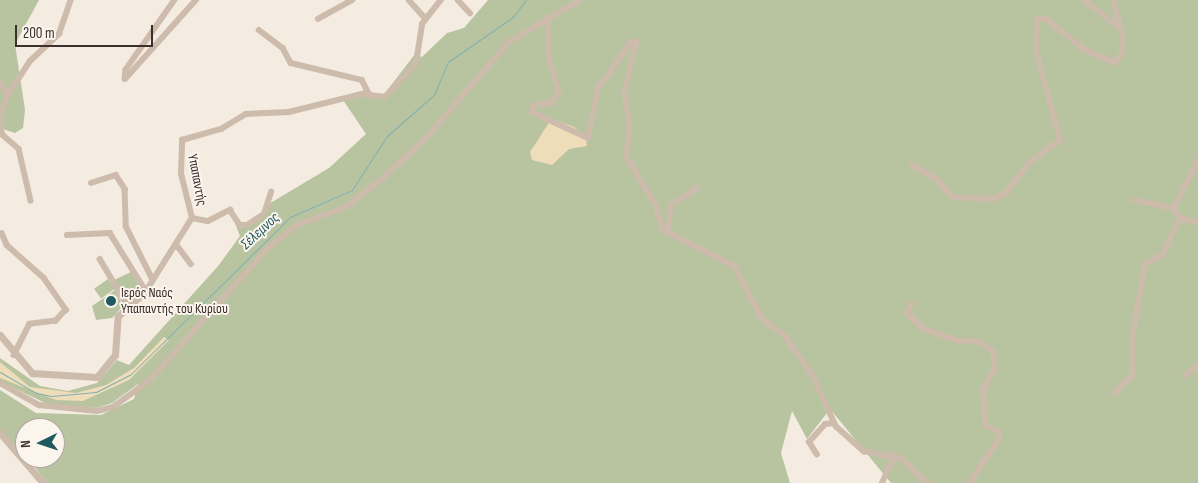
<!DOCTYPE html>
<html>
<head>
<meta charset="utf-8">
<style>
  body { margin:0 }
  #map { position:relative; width:1198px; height:483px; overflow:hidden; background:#f4ebe1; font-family:"Sofia Sans Condensed",sans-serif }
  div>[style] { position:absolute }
  .green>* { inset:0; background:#b8c4a0; transform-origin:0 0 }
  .sand>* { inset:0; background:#efdcb8 }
  .stream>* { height:1px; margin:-0.5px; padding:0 0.5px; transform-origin:0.5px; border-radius:0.5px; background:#7fb0b2 }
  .minor>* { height:5.5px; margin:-2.75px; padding:0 2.75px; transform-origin:2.75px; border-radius:2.75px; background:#cdbbac }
  .tertiary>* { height:7px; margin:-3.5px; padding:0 3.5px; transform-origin:3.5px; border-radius:3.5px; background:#cdbbac }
  .dots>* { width:14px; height:14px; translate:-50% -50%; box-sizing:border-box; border:2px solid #fbf5ee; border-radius:50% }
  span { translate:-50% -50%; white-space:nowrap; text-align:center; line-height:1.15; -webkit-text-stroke:4px #fbf5ee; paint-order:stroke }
  .street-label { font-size:14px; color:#3b302b }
  .poi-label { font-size:14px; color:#3b302b }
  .left { translate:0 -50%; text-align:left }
  .water-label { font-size:15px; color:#1f5a5e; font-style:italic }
  .north { position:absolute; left:15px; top:418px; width:50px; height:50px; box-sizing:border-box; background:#fbf5ee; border:1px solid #aea6a0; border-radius:50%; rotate:266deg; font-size:14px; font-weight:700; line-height:20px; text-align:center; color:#3b302b }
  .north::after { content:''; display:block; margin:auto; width:18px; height:22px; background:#1f5a5e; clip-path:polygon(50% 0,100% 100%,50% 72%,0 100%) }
  .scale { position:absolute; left:15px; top:25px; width:138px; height:22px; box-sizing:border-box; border:2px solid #3b302b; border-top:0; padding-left:6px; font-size:15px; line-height:18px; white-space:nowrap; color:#3b302b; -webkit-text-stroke:4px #fbf5ee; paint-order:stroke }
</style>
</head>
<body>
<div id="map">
  <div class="green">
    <div style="clip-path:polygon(0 0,39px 0,15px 44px,25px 110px,23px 128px,15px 133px,0 128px)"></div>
    <div style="clip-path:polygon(488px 0,1198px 0,1198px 483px,891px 483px,830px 409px,807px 439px,792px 411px,781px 453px,790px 483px,47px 483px,28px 458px,55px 458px,55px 428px,25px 428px,25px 455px,0 431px,0 390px,36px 413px,101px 415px,134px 399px,138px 384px,112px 403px,96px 408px,47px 404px,0 381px,0 358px,40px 386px,68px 391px,97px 383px,117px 360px,129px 365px,219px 265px,240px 236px,235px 223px,245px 224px,262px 213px,267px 205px,329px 168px,366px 134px,341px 97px,365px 90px,379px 96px,386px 92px,415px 54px,422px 57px,447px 33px,464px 28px)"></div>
    <div style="clip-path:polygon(131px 272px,142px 291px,129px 299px,114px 280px)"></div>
    <div style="left:108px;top:279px;width:12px;height:17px;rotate:55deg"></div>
    <div style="clip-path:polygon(115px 290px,123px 306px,112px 318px,96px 320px,92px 306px)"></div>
  </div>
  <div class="sand">
    <div style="clip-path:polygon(542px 115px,574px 127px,586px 137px,587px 146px,569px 149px,552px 165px,532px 160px,530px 152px,550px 121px)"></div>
    <div style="clip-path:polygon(164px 337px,169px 340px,129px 380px,83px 401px,56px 400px,0 378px,0 362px,30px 387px,76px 393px,106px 385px,134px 368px)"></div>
  </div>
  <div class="stream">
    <div style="left:0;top:372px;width:42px;rotate:30.3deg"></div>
    <div style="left:36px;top:393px;width:16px;rotate:11deg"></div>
    <div style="left:52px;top:396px;width:44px;rotate:-5.2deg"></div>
    <div style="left:96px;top:392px;width:38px;rotate:-27deg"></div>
    <div style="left:130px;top:375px;width:225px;rotate:-44.6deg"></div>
    <div style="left:290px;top:217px;width:68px;rotate:-23.5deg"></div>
    <div style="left:352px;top:190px;width:64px;rotate:-57.1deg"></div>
    <div style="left:387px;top:136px;width:62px;rotate:-41.1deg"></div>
    <div style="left:434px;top:95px;width:36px;rotate:-67deg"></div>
    <div style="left:448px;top:62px;width:79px;rotate:-34.7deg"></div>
    <div style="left:513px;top:17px;width:21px;rotate:-53deg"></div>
  </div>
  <div class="minor">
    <div style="left:175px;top:0;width:85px;rotate:125deg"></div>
    <div style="left:126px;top:70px;width:9px;rotate:96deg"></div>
    <div style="left:125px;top:79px;width:106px;rotate:-48.1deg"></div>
    <div style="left:409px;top:0;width:24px;rotate:48deg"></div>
    <div style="left:458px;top:0;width:18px;rotate:47deg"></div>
    <div style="left:1085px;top:0;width:46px;rotate:38.9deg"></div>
    <div style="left:548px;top:17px;width:40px;rotate:88.6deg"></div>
    <div style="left:549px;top:57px;width:37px;rotate:74deg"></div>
    <div style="left:559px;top:93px;width:12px;rotate:125deg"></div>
    <div style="left:552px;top:103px;width:18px;rotate:171deg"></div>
    <div style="left:534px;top:106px;width:6px;rotate:108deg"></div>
    <div style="left:532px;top:112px;width:62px;rotate:24.9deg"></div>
    <div style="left:588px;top:138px;width:51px;rotate:-78.7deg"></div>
    <div style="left:598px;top:88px;width:58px;rotate:-54.1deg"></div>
    <div style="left:632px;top:41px;width:5px;rotate:11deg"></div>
    <div style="left:637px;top:42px;width:50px;rotate:103.8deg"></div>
    <div style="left:625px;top:91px;width:36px;rotate:82deg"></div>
    <div style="left:630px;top:127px;width:30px;rotate:96deg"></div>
    <div style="left:627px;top:157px;width:58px;rotate:59deg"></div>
    <div style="left:657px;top:207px;width:23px;rotate:77deg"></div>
    <div style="left:662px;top:229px;width:81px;rotate:27.2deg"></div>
    <div style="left:734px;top:266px;width:59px;rotate:61.7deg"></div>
    <div style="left:762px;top:318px;width:31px;rotate:38deg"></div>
    <div style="left:786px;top:337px;width:50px;rotate:55.7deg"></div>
    <div style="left:814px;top:378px;width:53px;rotate:65.4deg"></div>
    <div style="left:836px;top:426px;width:38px;rotate:42deg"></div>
    <div style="left:864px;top:451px;width:39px;rotate:12deg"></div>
    <div style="left:902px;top:459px;width:35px;rotate:43deg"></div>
    <div style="left:318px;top:19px;width:39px;rotate:-29deg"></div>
    <div style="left:259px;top:30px;width:30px;rotate:37deg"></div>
    <div style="left:283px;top:48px;width:17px;rotate:62deg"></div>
    <div style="left:291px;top:63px;width:73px;rotate:13.5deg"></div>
    <div style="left:362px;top:80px;width:17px;rotate:62deg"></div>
    <div style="left:0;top:82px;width:15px;rotate:58deg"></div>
    <div style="left:8px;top:95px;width:25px;rotate:108deg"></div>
    <div style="left:8px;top:95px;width:40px;rotate:-57.1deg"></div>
    <div style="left:30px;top:61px;width:40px;rotate:-43deg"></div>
    <div style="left:59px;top:34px;width:36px;rotate:-71deg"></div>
    <div style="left:0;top:125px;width:10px;rotate:73deg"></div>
    <div style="left:3px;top:135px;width:21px;rotate:41deg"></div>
    <div style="left:19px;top:149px;width:53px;rotate:77deg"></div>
    <div style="left:912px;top:165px;width:30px;rotate:30deg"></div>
    <div style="left:938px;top:180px;width:23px;rotate:49deg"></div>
    <div style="left:953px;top:197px;width:40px;rotate:2.9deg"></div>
    <div style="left:993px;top:199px;width:16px;rotate:-27deg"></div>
    <div style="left:1007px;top:192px;width:38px;rotate:-53deg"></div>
    <div style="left:1030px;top:162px;width:37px;rotate:-36deg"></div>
    <div style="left:1060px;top:140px;width:92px;rotate:-105.1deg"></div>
    <div style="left:1036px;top:51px;width:32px;rotate:-88deg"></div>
    <div style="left:1037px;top:19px;width:10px"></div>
    <div style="left:1047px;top:19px;width:49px;rotate:39.2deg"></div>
    <div style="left:1085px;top:50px;width:33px;rotate:23deg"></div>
    <div style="left:1115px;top:63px;width:11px;rotate:-52deg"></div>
    <div style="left:1122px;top:54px;width:17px;rotate:-87deg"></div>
    <div style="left:1123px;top:37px;width:38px;rotate:-105deg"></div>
    <div style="left:91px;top:183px;width:26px;rotate:-18deg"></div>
    <div style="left:116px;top:175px;width:17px;rotate:57deg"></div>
    <div style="left:125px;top:189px;width:37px;rotate:88deg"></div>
    <div style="left:126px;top:226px;width:60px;rotate:63.4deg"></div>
    <div style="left:1135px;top:200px;width:40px;rotate:12deg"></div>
    <div style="left:1174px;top:208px;width:12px;rotate:59deg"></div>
    <div style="left:1174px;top:208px;width:54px;rotate:-63.4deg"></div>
    <div style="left:192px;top:218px;width:16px;rotate:11deg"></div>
    <div style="left:208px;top:221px;width:25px;rotate:-27deg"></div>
    <div style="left:230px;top:210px;width:18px;rotate:56deg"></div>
    <div style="left:240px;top:225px;width:7px"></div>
    <div style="left:247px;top:225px;width:20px;rotate:-33deg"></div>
    <div style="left:264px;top:214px;width:23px;rotate:-72deg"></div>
    <div style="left:2px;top:233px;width:13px;rotate:67deg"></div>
    <div style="left:7px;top:245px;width:50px;rotate:41.7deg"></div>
    <div style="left:44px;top:278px;width:39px;rotate:55deg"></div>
    <div style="left:66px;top:310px;width:15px;rotate:132deg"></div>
    <div style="left:56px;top:321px;width:26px;rotate:173deg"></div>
    <div style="left:30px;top:324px;width:35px;rotate:117deg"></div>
    <div style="left:668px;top:233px;width:28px;rotate:-84deg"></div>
    <div style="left:671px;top:205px;width:31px;rotate:-33deg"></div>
    <div style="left:67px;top:235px;width:43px;rotate:-2.7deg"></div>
    <div style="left:110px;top:233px;width:68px;rotate:58.2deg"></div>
    <div style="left:146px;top:291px;width:86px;rotate:-57.8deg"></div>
    <div style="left:192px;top:218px;width:45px;rotate:-104deg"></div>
    <div style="left:181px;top:174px;width:34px;rotate:-88deg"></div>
    <div style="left:182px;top:140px;width:41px;rotate:-15.8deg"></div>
    <div style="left:221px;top:129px;width:29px;rotate:-31deg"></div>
    <div style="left:246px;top:114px;width:43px;rotate:-2.7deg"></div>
    <div style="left:289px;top:112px;width:75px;rotate:-13.9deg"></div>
    <div style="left:362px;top:94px;width:23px;rotate:7deg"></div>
    <div style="left:385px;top:97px;width:46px;rotate:-47.6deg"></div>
    <div style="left:416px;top:63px;width:39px;rotate:-81deg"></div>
    <div style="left:422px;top:24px;width:31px;rotate:-52deg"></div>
    <div style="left:176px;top:244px;width:25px;rotate:53deg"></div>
    <div style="left:100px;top:259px;width:55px;rotate:59.2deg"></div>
    <div style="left:912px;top:304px;width:10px;rotate:119deg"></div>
    <div style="left:907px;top:313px;width:23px;rotate:43deg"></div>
    <div style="left:924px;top:329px;width:36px;rotate:19deg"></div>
    <div style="left:958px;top:341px;width:21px"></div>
    <div style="left:979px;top:341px;width:19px;rotate:36deg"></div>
    <div style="left:994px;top:352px;width:17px;rotate:87deg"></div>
    <div style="left:995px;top:369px;width:24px;rotate:118deg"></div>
    <div style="left:984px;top:390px;width:36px;rotate:87deg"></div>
    <div style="left:986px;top:426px;width:14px;rotate:21deg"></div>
    <div style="left:999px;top:431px;width:8px;rotate:83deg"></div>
    <div style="left:1000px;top:439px;width:53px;rotate:124.3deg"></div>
    <div style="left:1184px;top:376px;width:18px;rotate:-38deg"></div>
    <div style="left:0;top:383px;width:45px;rotate:29.4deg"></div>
    <div style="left:39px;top:405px;width:58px;rotate:5.9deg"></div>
    <div style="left:97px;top:411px;width:16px;rotate:-14deg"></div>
    <div style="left:113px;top:407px;width:46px;rotate:-36.1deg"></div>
    <div style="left:150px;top:380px;width:177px;rotate:-48.2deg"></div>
    <div style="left:268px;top:248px;width:37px;rotate:-38deg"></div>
    <div style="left:297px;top:225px;width:52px;rotate:-20.2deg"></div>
    <div style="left:346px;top:207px;width:47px;rotate:-38.1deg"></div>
    <div style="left:383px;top:178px;width:59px;rotate:-42.9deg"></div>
    <div style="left:426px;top:138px;width:127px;rotate:-49.2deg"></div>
    <div style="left:509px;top:42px;width:82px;rotate:-30.6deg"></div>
    <div style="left:1114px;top:393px;width:25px;rotate:-43deg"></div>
    <div style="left:1132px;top:376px;width:37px;rotate:-90deg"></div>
    <div style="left:1132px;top:339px;width:76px;rotate:-80.2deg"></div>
    <div style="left:1145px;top:264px;width:19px;rotate:-28deg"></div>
    <div style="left:1162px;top:255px;width:41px;rotate:-64.1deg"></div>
    <div style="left:1180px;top:218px;width:18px;rotate:13deg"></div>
    <div style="left:817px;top:455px;width:15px;rotate:-122deg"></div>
    <div style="left:809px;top:442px;width:24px;rotate:-48deg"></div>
    <div style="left:825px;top:424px;width:9px;rotate:-6deg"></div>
    <div style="left:882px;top:483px;width:30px;rotate:-66deg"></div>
  </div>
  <div class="tertiary">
    <div style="left:0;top:335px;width:50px;rotate:49.9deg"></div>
    <div style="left:32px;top:373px;width:65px;rotate:3.5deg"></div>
    <div style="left:97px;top:377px;width:28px;rotate:-51deg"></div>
    <div style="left:115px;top:355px;width:39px;rotate:-86deg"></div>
    <div style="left:118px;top:316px;width:38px;rotate:-42deg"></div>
    <div style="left:0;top:433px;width:66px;rotate:49.3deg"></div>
  </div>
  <div class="dots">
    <div style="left:111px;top:301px;background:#1f5a5e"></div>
  </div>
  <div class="street-label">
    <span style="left:197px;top:180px;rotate:79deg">Υπαπαντής</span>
  </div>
  <div class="poi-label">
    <span class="left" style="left:121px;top:301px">Ιερός Ναός<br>Υπαπαντής του Κυρίου</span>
  </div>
  <div class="water-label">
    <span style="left:260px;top:231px;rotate:-43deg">Σέλεμνος</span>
  </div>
  <div class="north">N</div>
  <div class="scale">200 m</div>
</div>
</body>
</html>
